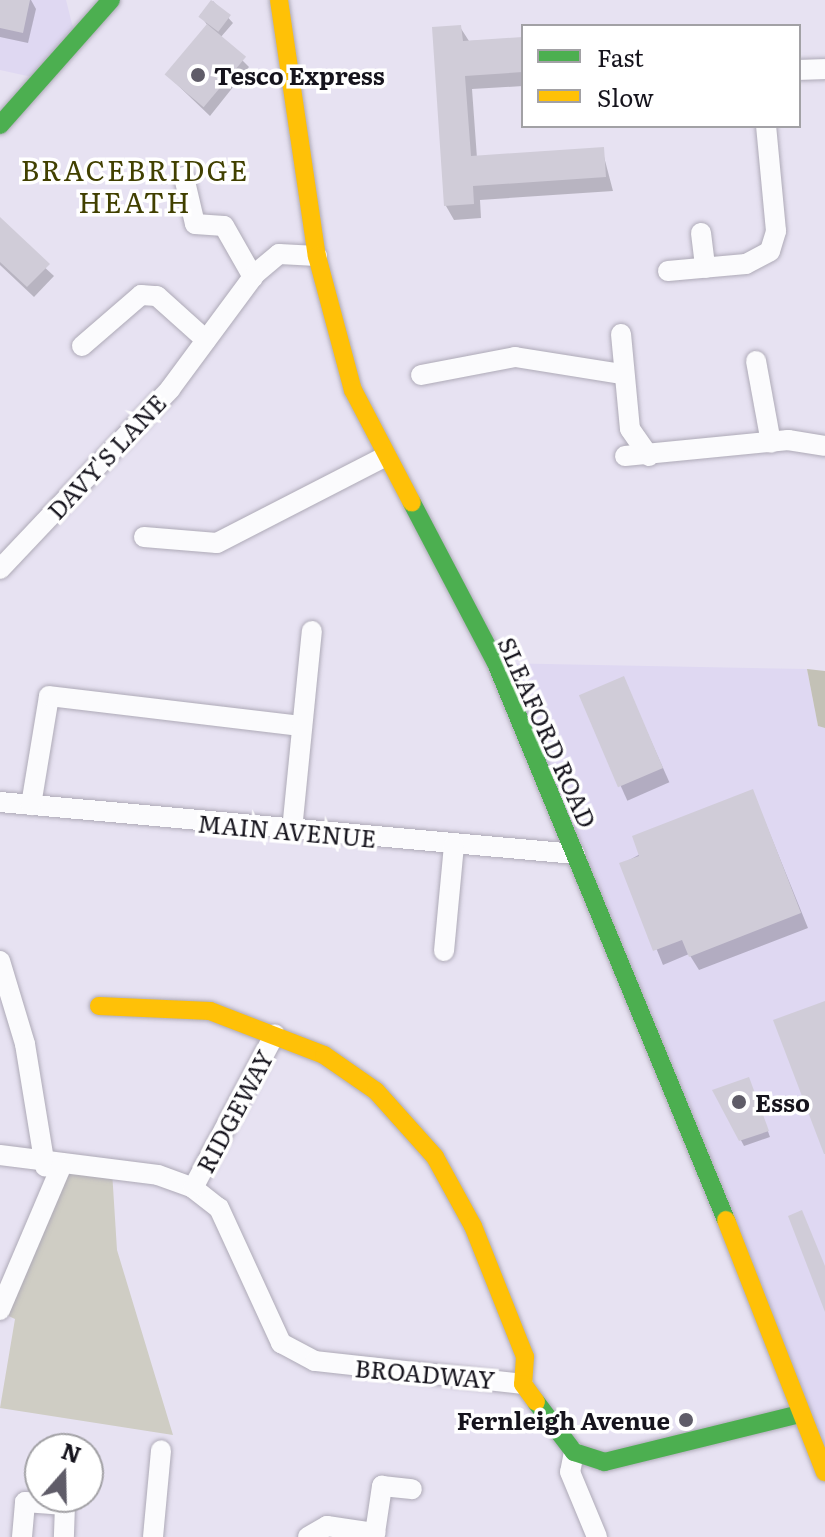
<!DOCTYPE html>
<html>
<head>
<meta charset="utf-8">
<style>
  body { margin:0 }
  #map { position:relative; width:825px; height:1537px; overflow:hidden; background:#e7e2f2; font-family:Literata,serif }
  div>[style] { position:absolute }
  .built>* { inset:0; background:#dfd8f2 }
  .green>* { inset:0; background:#cfcdc4 }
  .forest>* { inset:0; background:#c3c1b6 }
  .shadow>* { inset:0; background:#0003; transform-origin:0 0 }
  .building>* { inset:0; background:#d0ccd8; transform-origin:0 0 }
  .roads { filter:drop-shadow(0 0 2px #aeaab7) drop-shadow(0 0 2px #aeaab7) }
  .street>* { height:20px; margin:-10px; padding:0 10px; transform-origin:10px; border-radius:10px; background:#fbfbfd }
  .fast>* { height:18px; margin:-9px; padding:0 9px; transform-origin:9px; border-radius:9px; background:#4caf50 }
  .slow>* { height:18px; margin:-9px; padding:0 9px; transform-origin:9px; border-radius:9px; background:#ffc107 }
  .dots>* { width:22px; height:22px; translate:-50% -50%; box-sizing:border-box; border:4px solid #fff; border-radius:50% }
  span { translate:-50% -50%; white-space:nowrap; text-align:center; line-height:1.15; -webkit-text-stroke:7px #fff; paint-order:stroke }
  .poi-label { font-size:24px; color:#16141d; font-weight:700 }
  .left { translate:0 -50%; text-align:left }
  .right { translate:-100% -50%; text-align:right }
  .street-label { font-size:24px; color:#16141d }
  .quarter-label { font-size:28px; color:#414000; letter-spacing:2px }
  .legend { position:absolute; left:521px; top:24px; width:280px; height:104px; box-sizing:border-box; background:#fff; border:2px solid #a2a1a5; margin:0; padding:10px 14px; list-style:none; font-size:24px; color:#16141d }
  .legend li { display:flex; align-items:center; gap:16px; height:40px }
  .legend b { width:40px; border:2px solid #a2a1a5 }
  .north { position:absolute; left:24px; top:1433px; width:80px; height:80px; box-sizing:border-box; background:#fff; border:2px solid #a2a1a5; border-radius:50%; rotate:20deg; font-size:22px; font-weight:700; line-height:32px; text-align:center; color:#16141d }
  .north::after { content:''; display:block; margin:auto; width:28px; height:36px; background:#5f5c68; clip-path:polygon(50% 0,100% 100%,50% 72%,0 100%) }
</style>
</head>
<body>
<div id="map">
  <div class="built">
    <div style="clip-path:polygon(0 0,66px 0,76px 40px,41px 79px,0 70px)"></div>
    <div style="clip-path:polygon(496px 663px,807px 669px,818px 726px,825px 728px,825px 1472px)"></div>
  </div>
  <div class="green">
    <div style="clip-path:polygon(61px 1167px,112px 1171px,117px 1250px,173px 1435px,0 1408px,15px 1319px,0 1312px)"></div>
  </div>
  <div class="forest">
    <div style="clip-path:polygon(807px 669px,825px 671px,825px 728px,818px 726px)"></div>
  </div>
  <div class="shadow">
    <div style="clip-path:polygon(0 0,31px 0,36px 9px,28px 43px,0 37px)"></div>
    <div style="clip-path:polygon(213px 1px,233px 23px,220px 38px,249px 67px,210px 116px,167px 75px,208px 26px,200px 15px)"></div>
    <div style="clip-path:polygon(460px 27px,469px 41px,523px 39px,523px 86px,472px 89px,477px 158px,602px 149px,613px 191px,480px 200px,481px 218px,454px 220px,446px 206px)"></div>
    <div style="clip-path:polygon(0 226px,54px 276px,34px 297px,0 265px)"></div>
    <div style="left:623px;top:678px;width:114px;height:46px;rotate:66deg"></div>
    <div style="clip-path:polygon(753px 792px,808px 928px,699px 970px,689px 954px,663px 965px,622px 864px)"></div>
    <div style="clip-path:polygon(751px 1085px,770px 1137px,744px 1146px,715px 1091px)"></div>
  </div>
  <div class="building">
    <div style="clip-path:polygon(0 0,30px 0,23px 33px,0 28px)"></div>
    <div style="left:211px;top:0;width:25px;height:21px;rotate:37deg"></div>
    <div style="left:207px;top:24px;width:51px;height:66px;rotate:40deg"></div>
    <div style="clip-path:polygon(461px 25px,463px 41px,523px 37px,523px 72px,465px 76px,471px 156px,604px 147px,606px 177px,473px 186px,474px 204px,444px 206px,432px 27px)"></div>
    <div style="clip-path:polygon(0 217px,50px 264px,27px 287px,0 262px)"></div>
    <div style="left:624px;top:676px;width:100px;height:49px;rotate:67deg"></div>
    <div style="clip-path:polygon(753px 789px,801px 913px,689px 957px,682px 940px,653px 951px,619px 863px,639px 856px,632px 836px)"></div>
    <div style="clip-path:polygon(825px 1001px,825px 1154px,824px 1154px,773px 1020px)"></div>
    <div style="clip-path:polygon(749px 1077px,769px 1131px,739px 1141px,712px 1090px)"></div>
    <div style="clip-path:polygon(802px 1210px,825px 1266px,825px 1312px,788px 1216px)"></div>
  </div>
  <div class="roads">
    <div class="street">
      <div style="left:799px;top:70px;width:26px;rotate:-2deg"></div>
      <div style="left:184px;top:177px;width:48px;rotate:76.8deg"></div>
      <div style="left:195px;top:224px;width:29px;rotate:4deg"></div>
      <div style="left:224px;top:226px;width:59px;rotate:60.4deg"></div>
      <div style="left:701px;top:233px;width:35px;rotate:83deg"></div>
      <div style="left:668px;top:271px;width:78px;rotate:-5.1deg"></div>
      <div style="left:746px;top:264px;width:27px;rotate:-28deg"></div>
      <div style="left:770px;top:251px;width:21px;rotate:-73deg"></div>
      <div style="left:776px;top:231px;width:105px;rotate:-95.4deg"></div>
      <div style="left:621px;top:334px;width:95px;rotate:84.6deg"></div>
      <div style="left:630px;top:429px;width:33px;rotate:55deg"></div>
      <div style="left:82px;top:346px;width:78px;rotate:-40.8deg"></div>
      <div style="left:141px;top:295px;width:16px;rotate:4deg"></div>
      <div style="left:157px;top:296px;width:66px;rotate:41.9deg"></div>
      <div style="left:756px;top:361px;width:83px;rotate:79.6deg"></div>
      <div style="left:421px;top:375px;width:96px;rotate:-10.8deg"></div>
      <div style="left:515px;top:357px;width:107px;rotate:9.1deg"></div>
      <div style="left:625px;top:456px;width:164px;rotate:-5.6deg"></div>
      <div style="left:788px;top:440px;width:37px;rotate:9deg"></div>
      <div style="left:144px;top:537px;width:73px;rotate:4.7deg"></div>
      <div style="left:217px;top:543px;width:190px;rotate:-27.2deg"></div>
      <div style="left:0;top:569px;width:248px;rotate:-46.6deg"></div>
      <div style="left:170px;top:389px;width:143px;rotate:-53.5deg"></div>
      <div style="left:255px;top:274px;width:31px;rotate:-40deg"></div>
      <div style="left:279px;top:254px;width:38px;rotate:3deg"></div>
      <div style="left:0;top:802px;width:577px;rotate:5.17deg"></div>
      <div style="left:31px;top:805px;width:110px;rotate:-80.6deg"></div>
      <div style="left:49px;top:696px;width:252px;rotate:6.8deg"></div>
      <div style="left:292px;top:830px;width:200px;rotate:-84.3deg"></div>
      <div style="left:444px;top:951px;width:106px;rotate:-84.6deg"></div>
      <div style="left:0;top:961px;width:87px;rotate:73.2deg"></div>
      <div style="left:25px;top:1044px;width:124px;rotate:80.7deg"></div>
      <div style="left:0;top:1155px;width:159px;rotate:7.2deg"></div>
      <div style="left:158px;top:1175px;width:37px;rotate:20deg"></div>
      <div style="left:193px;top:1188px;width:33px;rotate:38deg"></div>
      <div style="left:219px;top:1208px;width:149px;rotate:65.3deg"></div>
      <div style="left:281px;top:1343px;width:38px;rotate:28deg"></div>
      <div style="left:315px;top:1361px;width:209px;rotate:6.3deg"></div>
      <div style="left:193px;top:1188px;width:174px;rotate:-62deg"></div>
      <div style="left:0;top:1310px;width:155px;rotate:-66.9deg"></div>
      <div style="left:574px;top:1452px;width:20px;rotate:101deg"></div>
      <div style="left:570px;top:1472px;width:70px;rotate:67.4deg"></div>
      <div style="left:22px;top:1537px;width:35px;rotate:-85deg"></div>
      <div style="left:25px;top:1502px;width:40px;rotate:4.3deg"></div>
      <div style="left:65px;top:1505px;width:32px;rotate:92deg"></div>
      <div style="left:153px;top:1537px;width:87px;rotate:-84.7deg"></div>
      <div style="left:308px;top:1537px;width:22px;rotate:-30deg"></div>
      <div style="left:327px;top:1526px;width:49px;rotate:8.3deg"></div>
      <div style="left:375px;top:1533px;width:48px;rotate:-81.5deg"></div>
      <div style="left:382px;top:1486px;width:30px;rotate:6deg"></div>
    </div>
    <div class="fast">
      <div style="left:0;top:125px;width:167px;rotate:-48.4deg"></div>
      <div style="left:412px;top:503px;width:181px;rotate:62.3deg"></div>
      <div style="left:496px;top:663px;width:603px;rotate:67.56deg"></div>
      <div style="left:536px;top:1402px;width:63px;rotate:52.8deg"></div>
      <div style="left:574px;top:1452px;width:32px;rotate:18deg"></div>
      <div style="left:604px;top:1462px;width:201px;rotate:-13.8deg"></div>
    </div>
    <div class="slow">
      <div style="left:279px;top:0;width:259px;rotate:81.6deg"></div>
      <div style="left:317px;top:256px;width:139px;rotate:75deg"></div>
      <div style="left:353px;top:390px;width:127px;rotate:62.4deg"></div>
      <div style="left:99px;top:1006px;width:111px;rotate:2.6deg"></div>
      <div style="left:210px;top:1011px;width:122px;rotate:21.1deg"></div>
      <div style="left:324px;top:1055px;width:63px;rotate:34.7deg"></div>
      <div style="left:376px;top:1091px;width:89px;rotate:48.2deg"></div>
      <div style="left:435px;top:1157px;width:79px;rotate:61.2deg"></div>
      <div style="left:473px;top:1226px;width:141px;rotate:68.3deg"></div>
      <div style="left:525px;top:1357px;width:27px;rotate:94deg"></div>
      <div style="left:523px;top:1384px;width:22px;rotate:54deg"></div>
      <div style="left:726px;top:1220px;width:271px;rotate:68.6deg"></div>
    </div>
  </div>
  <div class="dots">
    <div style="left:198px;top:75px;background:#5f5c68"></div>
    <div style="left:739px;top:1102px;background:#5f5c68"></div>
    <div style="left:686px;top:1420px;background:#5f5c68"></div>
  </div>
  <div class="poi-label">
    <span class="left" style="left:214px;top:75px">Tesco Express</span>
    <span class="left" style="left:755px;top:1102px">Esso</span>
    <span class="right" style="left:670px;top:1420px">Fernleigh Avenue</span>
  </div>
  <div class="street-label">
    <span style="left:106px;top:456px;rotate:-47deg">DAVY'S LANE</span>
    <span style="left:548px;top:732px;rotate:66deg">SLEAFORD ROAD</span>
    <span style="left:287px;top:830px;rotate:5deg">MAIN AVENUE</span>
    <span style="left:234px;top:1111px;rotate:-62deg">RIDGEWAY</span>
    <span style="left:425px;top:1373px;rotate:5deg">BROADWAY</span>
  </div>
  <div class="quarter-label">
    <span style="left:135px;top:185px">BRACEBRIDGE<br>HEATH</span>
  </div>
  <ul class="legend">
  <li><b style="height:10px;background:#4caf50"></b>Fast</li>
  <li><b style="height:10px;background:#ffc107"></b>Slow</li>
  </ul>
  <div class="north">N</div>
</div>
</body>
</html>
